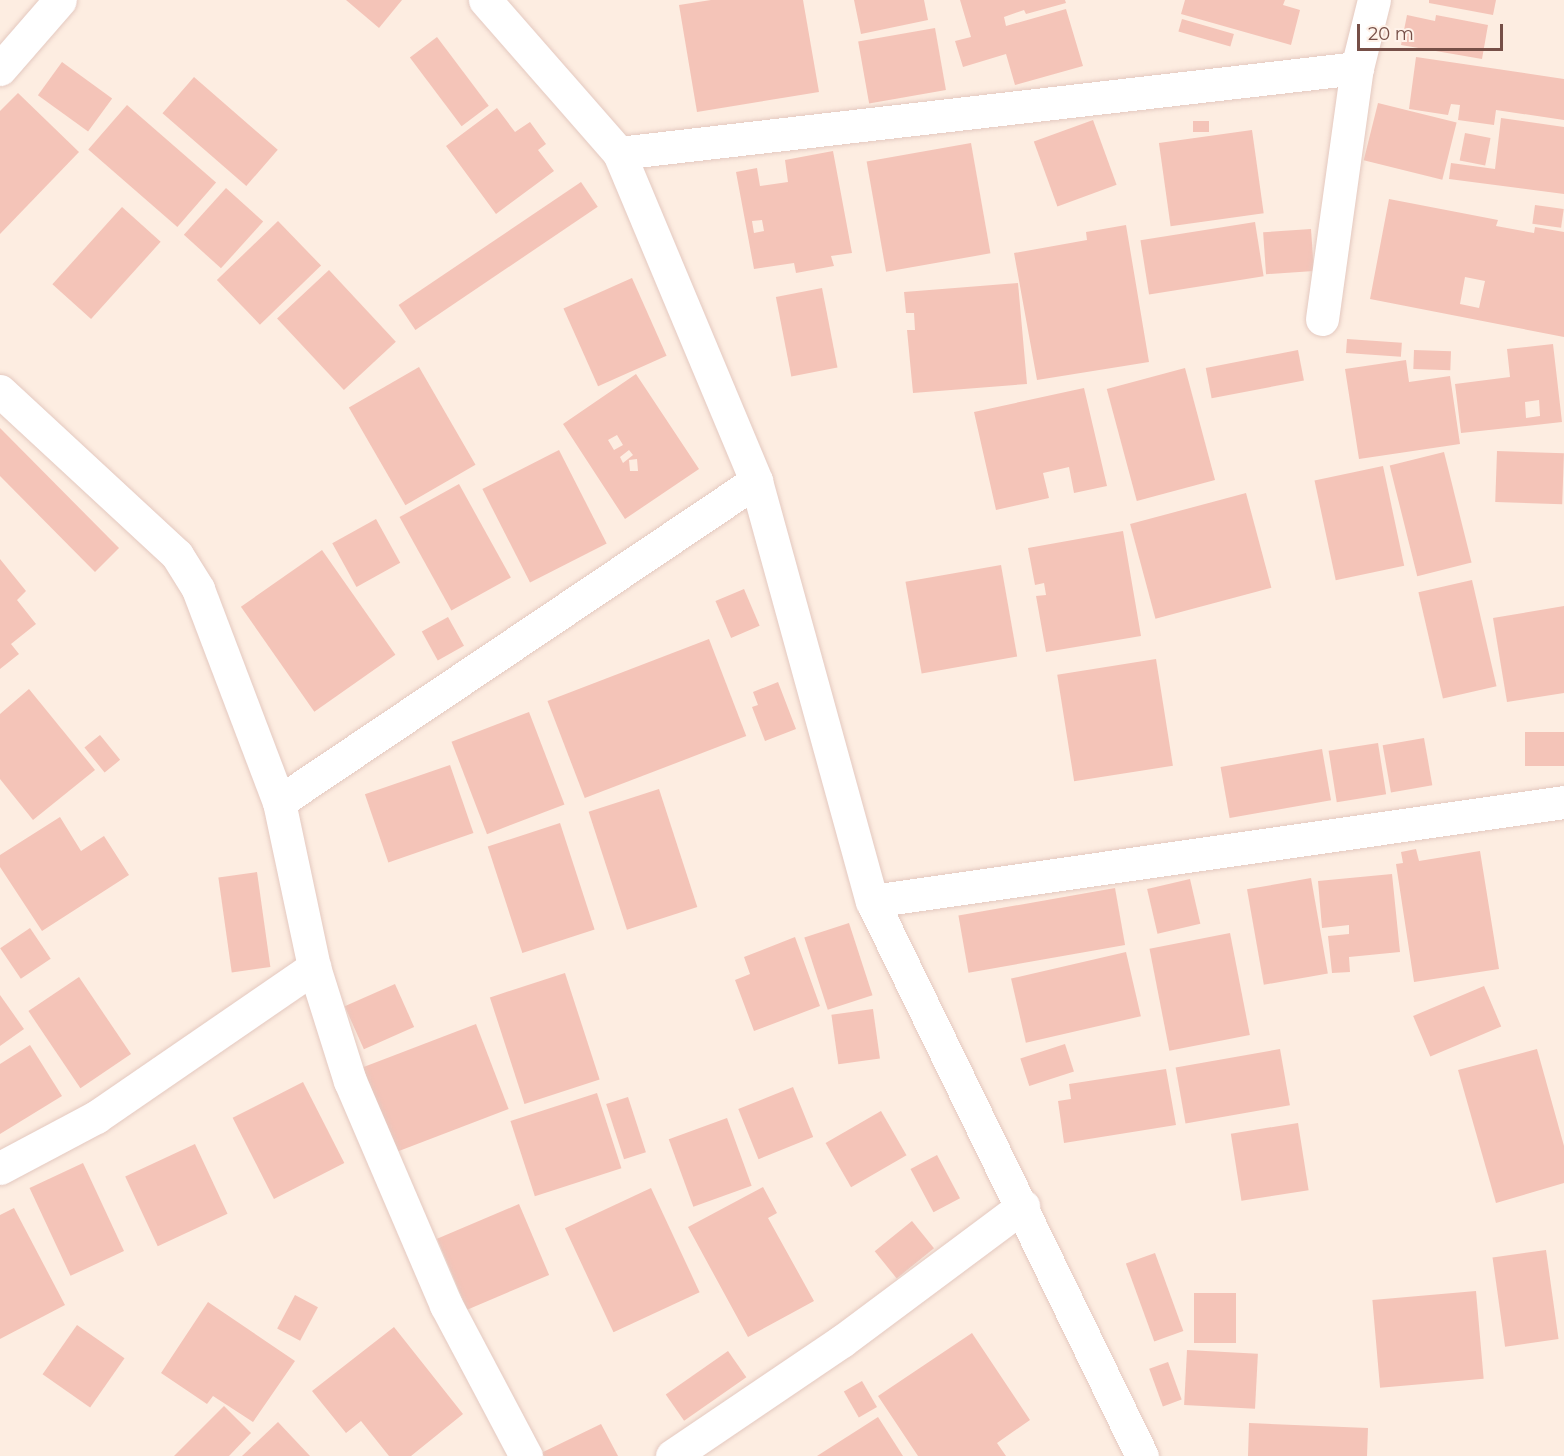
<!DOCTYPE html>
<html>
<head>
<meta charset="utf-8">
<style>
  body { margin:0 }
  #map { position:relative; width:1564px; height:1456px; overflow:hidden; background:#fdede1; font-family:Montserrat,sans-serif }
  div>[style] { position:absolute }
  .building>* { inset:0; background:#f4c4b8; transform-origin:0 0 }
  .roads { filter:drop-shadow(0 0 2px #e4c9c0) drop-shadow(0 0 2px #e4c9c0) }
  .minor>* { height:33px; margin:-16.5px; padding:0 16.5px; transform-origin:16.5px; border-radius:16.5px; background:#fff }
  span { translate:-50% -50%; white-space:nowrap; text-align:center; line-height:1.15; -webkit-text-stroke:4.5px #fff2e9; paint-order:stroke }
  .scale { position:absolute; left:1357px; top:24px; width:146px; height:27px; box-sizing:border-box; border:3px solid #764f47; border-top:0; padding-left:8px; font-size:18px; line-height:21px; white-space:nowrap; color:#764f47; -webkit-text-stroke:4px #fff2e9; paint-order:stroke }
</style>
</head>
<body>
<div id="map">
  <div class="building">
    <div style="clip-path:polygon(346px 0,402px 0,379px 28px)"></div>
    <div style="clip-path:polygon(711px 0,803px 0,819px 92px,697px 112px,679px 5px)"></div>
    <div style="clip-path:polygon(854px 0,924px 0,928px 20px,861px 34px)"></div>
    <div style="clip-path:polygon(960px 0,1065px 0,1066px 3px,1026px 14px,1024px 10px,1004px 17px,1006px 26px,1066px 9px,1083px 66px,1015px 85px,1006px 54px,963px 67px,955px 41px,971px 37px)"></div>
    <div style="clip-path:polygon(1185px 0,1285px 0,1283px 5px,1300px 10px,1291px 45px,1181px 14px)"></div>
    <div style="clip-path:polygon(1429px 0,1496px 0,1493px 15px,1429px 3px)"></div>
    <div style="clip-path:polygon(1407px 15px,1435px 21px,1436px 15px,1488px 25px,1482px 59px,1401px 45px)"></div>
    <div style="left:1182px;top:19px;width:54px;height:13px;rotate:16deg"></div>
    <div style="left:935px;top:28px;width:63px;height:78px;rotate:80deg"></div>
    <div style="left:437px;top:37px;width:86px;height:34px;rotate:53deg"></div>
    <div style="clip-path:polygon(1416px 57px,1564px 79px,1564px 120px,1496px 110px,1494px 125px,1458px 120px,1460px 105px,1451px 104px,1448px 115px,1409px 109px)"></div>
    <div style="left:62px;top:62px;width:62px;height:41px;rotate:36deg"></div>
    <div style="left:194px;top:77px;width:111px;height:48px;rotate:41deg"></div>
    <div style="clip-path:polygon(18px 93px,79px 152px,0 234px,0 111px)"></div>
    <div style="left:1378px;top:103px;width:81px;height:59px;rotate:14deg"></div>
    <div style="left:127px;top:105px;width:118px;height:59px;rotate:41deg"></div>
    <div style="clip-path:polygon(497px 108px,515px 132px,530px 122px,546px 144px,538px 150px,554px 171px,496px 214px,446px 146px)"></div>
    <div style="clip-path:polygon(1501px 118px,1564px 127px,1564px 194px,1449px 179px,1451px 163px,1495px 169px)"></div>
    <div style="left:1093px;top:120px;width:69px;height:63px;rotate:70deg"></div>
    <div style="left:1193px;top:121px;width:16px;height:11px"></div>
    <div style="left:1252px;top:130px;width:84px;height:94px;rotate:82deg"></div>
    <div style="left:1465px;top:133px;width:26px;height:28px;rotate:11deg"></div>
    <div style="left:971px;top:143px;width:112px;height:106px;rotate:80deg"></div>
    <div style="clip-path:polygon(evenodd,833px 151px,852px 253px,831px 256px,834px 266px,796px 273px,794px 263px,754px 269px,736px 172px,757px 168px,760px 186px,788px 182px,785px 160px,833px 151px,762px 220px,764px 231px,754px 233px,752px 221px,762px 220px)"></div>
    <div style="left:581px;top:182px;width:30px;height:220px;rotate:56deg"></div>
    <div style="left:226px;top:188px;width:50px;height:63px;rotate:42deg"></div>
    <div style="clip-path:polygon(evenodd,1389px 199px,1498px 220px,1496px 226px,1534px 233px,1535px 227px,1564px 232px,1564px 337px,1370px 299px,1389px 199px,1465px 277px,1485px 281px,1479px 308px,1460px 304px,1465px 277px)"></div>
    <div style="left:1535px;top:205px;width:29px;height:19px;rotate:8deg"></div>
    <div style="left:122px;top:207px;width:52px;height:104px;rotate:42deg"></div>
    <div style="left:278px;top:221px;width:62px;height:85px;rotate:46deg"></div>
    <div style="left:1255px;top:222px;width:55px;height:116px;rotate:81deg"></div>
    <div style="clip-path:polygon(1126px 225px,1149px 362px,1037px 380px,1014px 253px,1087px 240px,1086px 232px)"></div>
    <div style="left:1311px;top:229px;width:42px;height:48px;rotate:86deg"></div>
    <div style="left:329px;top:270px;width:98px;height:71px;rotate:47deg"></div>
    <div style="left:632px;top:278px;width:85px;height:75px;rotate:66deg"></div>
    <div style="clip-path:polygon(1018px 283px,1027px 384px,913px 393px,907px 330px,915px 330px,914px 313px,906px 313px,904px 292px)"></div>
    <div style="left:822px;top:288px;width:81px;height:47px;rotate:79deg"></div>
    <div style="left:1347px;top:339px;width:55px;height:14px;rotate:4deg"></div>
    <div style="clip-path:polygon(evenodd,1553px 344px,1562px 422px,1461px 433px,1455px 384px,1510px 377px,1507px 349px,1553px 344px,1539px 400px,1540px 416px,1526px 418px,1525px 402px,1539px 400px)"></div>
    <div style="left:1298px;top:350px;width:31px;height:94px;rotate:79deg"></div>
    <div style="left:1414px;top:350px;width:37px;height:19px;rotate:2deg"></div>
    <div style="clip-path:polygon(1406px 360px,1409px 382px,1450px 376px,1460px 444px,1359px 459px,1345px 369px)"></div>
    <div style="left:419px;top:367px;width:113px;height:81px;rotate:60deg"></div>
    <div style="left:1185px;top:368px;width:116px;height:81px;rotate:75deg"></div>
    <div style="clip-path:polygon(evenodd,636px 374px,699px 469px,625px 519px,563px 424px,636px 374px,617px 435px,623px 445px,614px 450px,608px 440px,617px 435px,636px 374px,629px 450px,633px 455px,623px 463px,620px 457px,629px 450px,636px 374px,637px 459px,638px 471px,630px 471px,629px 460px,637px 459px)"></div>
    <div style="clip-path:polygon(1084px 388px,1107px 486px,1074px 493px,1069px 467px,1043px 473px,1049px 498px,996px 510px,974px 412px)"></div>
    <div style="clip-path:polygon(0 428px,119px 548px,95px 572px,0 476px)"></div>
    <div style="left:559px;top:450px;width:105px;height:86px;rotate:63deg"></div>
    <div style="left:1497px;top:451px;width:67px;height:51px;rotate:2deg"></div>
    <div style="left:1444px;top:452px;width:114px;height:56px;rotate:76deg"></div>
    <div style="left:1383px;top:466px;width:102px;height:70px;rotate:78deg"></div>
    <div style="left:459px;top:484px;width:107px;height:68px;rotate:61deg"></div>
    <div style="left:1246px;top:493px;width:98px;height:120px;rotate:75deg"></div>
    <div style="left:376px;top:519px;width:50px;height:50px;rotate:61deg"></div>
    <div style="clip-path:polygon(1123px 531px,1141px 636px,1046px 652px,1036px 596px,1046px 595px,1044px 583px,1035px 585px,1028px 548px)"></div>
    <div style="left:322px;top:550px;width:128px;height:99px;rotate:55deg"></div>
    <div style="clip-path:polygon(0 559px,26px 591px,17px 600px,36px 624px,11px 644px,19px 654px,0 669px)"></div>
    <div style="left:1001px;top:565px;width:93px;height:97px;rotate:80deg"></div>
    <div style="left:1472px;top:580px;width:109px;height:55px;rotate:77deg"></div>
    <div style="left:744px;top:589px;width:40px;height:31px;rotate:67deg"></div>
    <div style="clip-path:polygon(1564px 606px,1564px 693px,1507px 702px,1493px 618px)"></div>
    <div style="left:448px;top:617px;width:33px;height:30px;rotate:61deg"></div>
    <div style="left:709px;top:639px;width:104px;height:173px;rotate:69deg"></div>
    <div style="left:1156px;top:659px;width:108px;height:100px;rotate:81deg"></div>
    <div style="clip-path:polygon(778px 682px,796px 729px,765px 741px,752px 707px,758px 705px,753px 692px)"></div>
    <div style="clip-path:polygon(29px 689px,95px 770px,33px 820px,0 779px,0 714px)"></div>
    <div style="left:529px;top:712px;width:99px;height:83px;rotate:69deg"></div>
    <div style="left:1564px;top:732px;width:34px;height:39px;rotate:90deg"></div>
    <div style="left:100px;top:735px;width:32px;height:20px;rotate:51deg"></div>
    <div style="left:1424px;top:738px;width:48px;height:42px;rotate:80deg"></div>
    <div style="left:1378px;top:743px;width:52px;height:50px;rotate:81deg"></div>
    <div style="left:1322px;top:749px;width:52px;height:103px;rotate:80deg"></div>
    <div style="left:450px;top:765px;width:72px;height:90px;rotate:71deg"></div>
    <div style="left:659px;top:789px;width:124px;height:74px;rotate:72deg"></div>
    <div style="clip-path:polygon(60px 817px,81px 851px,104px 836px,129px 875px,42px 931px,0 867px,0 855px)"></div>
    <div style="left:560px;top:823px;width:112px;height:76px;rotate:72deg"></div>
    <div style="clip-path:polygon(1416px 849px,1419px 861px,1480px 851px,1499px 969px,1414px 982px,1396px 864px,1403px 863px,1401px 852px)"></div>
    <div style="left:257px;top:872px;width:96px;height:39px;rotate:82deg"></div>
    <div style="clip-path:polygon(1392px 874px,1400px 952px,1349px 957px,1350px 972px,1332px 973px,1328px 936px,1349px 934px,1349px 925px,1322px 928px,1318px 881px)"></div>
    <div style="left:1311px;top:878px;width:97px;height:65px;rotate:80deg"></div>
    <div style="left:1190px;top:879px;width:46px;height:44px;rotate:77deg"></div>
    <div style="left:1115px;top:888px;width:58px;height:159px;rotate:80deg"></div>
    <div style="left:849px;top:923px;width:76px;height:47px;rotate:72deg"></div>
    <div style="left:30px;top:928px;width:37px;height:36px;rotate:56deg"></div>
    <div style="left:1230px;top:933px;width:104px;height:82px;rotate:79deg"></div>
    <div style="clip-path:polygon(795px 937px,820px 1006px,754px 1031px,735px 980px,750px 974px,744px 957px)"></div>
    <div style="left:1126px;top:952px;width:66px;height:118px;rotate:77deg"></div>
    <div style="left:565px;top:973px;width:112px;height:79px;rotate:72deg"></div>
    <div style="left:79px;top:977px;width:93px;height:61px;rotate:56deg"></div>
    <div style="left:395px;top:984px;width:47px;height:55px;rotate:66deg"></div>
    <div style="left:1484px;top:986px;width:44px;height:77px;rotate:67deg"></div>
    <div style="clip-path:polygon(0 995px,24px 1029px,0 1046px)"></div>
    <div style="left:873px;top:1009px;width:50px;height:42px;rotate:82deg"></div>
    <div style="left:476px;top:1024px;width:91px;height:121px;rotate:69deg"></div>
    <div style="left:1065px;top:1044px;width:29px;height:47px;rotate:72deg"></div>
    <div style="clip-path:polygon(30px 1045px,62px 1096px,0 1134px,0 1064px)"></div>
    <div style="left:1280px;top:1049px;width:57px;height:106px;rotate:80deg"></div>
    <div style="clip-path:polygon(1537px 1049px,1564px 1146px,1564px 1183px,1496px 1203px,1458px 1070px)"></div>
    <div style="clip-path:polygon(1166px 1069px,1176px 1125px,1064px 1143px,1058px 1101px,1071px 1099px,1069px 1084px)"></div>
    <div style="left:303px;top:1082px;width:91px;height:79px;rotate:63deg"></div>
    <div style="left:793px;top:1087px;width:54px;height:59px;rotate:68deg"></div>
    <div style="left:597px;top:1093px;width:79px;height:91px;rotate:72deg"></div>
    <div style="left:628px;top:1097px;width:58px;height:23px;rotate:72deg"></div>
    <div style="left:881px;top:1111px;width:51px;height:64px;rotate:60deg"></div>
    <div style="left:727px;top:1118px;width:72px;height:62px;rotate:70deg"></div>
    <div style="left:1298px;top:1123px;width:68px;height:68px;rotate:81deg"></div>
    <div style="left:195px;top:1144px;width:77px;height:77px;rotate:65deg"></div>
    <div style="left:937px;top:1155px;width:49px;height:30px;rotate:62deg"></div>
    <div style="left:83px;top:1163px;width:97px;height:59px;rotate:65deg"></div>
    <div style="clip-path:polygon(763px 1187px,777px 1213px,768px 1218px,814px 1301px,748px 1337px,688px 1227px)"></div>
    <div style="left:651px;top:1188px;width:115px;height:95px;rotate:65deg"></div>
    <div style="left:519px;top:1204px;width:77px;height:89px;rotate:67deg"></div>
    <div style="clip-path:polygon(14px 1208px,65px 1305px,0 1339px,0 1215px)"></div>
    <div style="left:912px;top:1221px;width:35px;height:48px;rotate:51deg"></div>
    <div style="left:1546px;top:1250px;width:90px;height:54px;rotate:82deg"></div>
    <div style="left:1155px;top:1253px;width:83px;height:31px;rotate:70deg"></div>
    <div style="left:1476px;top:1291px;width:88px;height:104px;rotate:85deg"></div>
    <div style="left:1194px;top:1293px;width:42px;height:50px"></div>
    <div style="left:295px;top:1295px;width:26px;height:38px;rotate:28deg"></div>
    <div style="clip-path:polygon(208px 1302px,295px 1361px,253px 1422px,213px 1396px,207px 1404px,161px 1373px)"></div>
    <div style="left:77px;top:1325px;width:58px;height:60px;rotate:35deg"></div>
    <div style="clip-path:polygon(394px 1327px,463px 1414px,411px 1456px,389px 1456px,361px 1421px,346px 1433px,312px 1391px)"></div>
    <div style="clip-path:polygon(972px 1333px,1030px 1420px,997px 1443px,1006px 1456px,918px 1456px,878px 1396px)"></div>
    <div style="left:1187px;top:1350px;width:71px;height:55px;rotate:3deg"></div>
    <div style="left:728px;top:1351px;width:32px;height:76px;rotate:55deg"></div>
    <div style="left:1168px;top:1362px;width:40px;height:20px;rotate:70deg"></div>
    <div style="left:862px;top:1381px;width:30px;height:21px;rotate:60deg"></div>
    <div style="clip-path:polygon(224px 1406px,251px 1433px,229px 1456px,174px 1456px)"></div>
    <div style="clip-path:polygon(878px 1417px,903px 1456px,817px 1456px)"></div>
    <div style="clip-path:polygon(278px 1422px,310px 1456px,242px 1456px)"></div>
    <div style="clip-path:polygon(1249px 1423px,1368px 1428px,1367px 1456px,1248px 1456px)"></div>
    <div style="clip-path:polygon(601px 1424px,618px 1456px,543px 1456px,541px 1453px)"></div>
  </div>
  <div class="roads">
    <div class="minor">
      <div style="left:485px;top:0;width:203px;rotate:48.8deg"></div>
      <div style="left:619px;top:153px;width:355px;rotate:67.3deg"></div>
      <div style="left:756px;top:481px;width:436px;rotate:74.6deg"></div>
      <div style="left:872px;top:901px;width:617px;rotate:64.06deg"></div>
      <div style="left:0;top:69px;width:91px;rotate:-49deg"></div>
      <div style="left:619px;top:153px;width:743px;rotate:-6.57deg"></div>
      <div style="left:1322px;top:319px;width:253px;rotate:-82.1deg"></div>
      <div style="left:1357px;top:68px;width:70px;rotate:-76deg"></div>
      <div style="left:0;top:391px;width:241px;rotate:42.8deg"></div>
      <div style="left:177px;top:555px;width:40px;rotate:58deg"></div>
      <div style="left:198px;top:589px;width:228px;rotate:69.2deg"></div>
      <div style="left:279px;top:802px;width:169px;rotate:78deg"></div>
      <div style="left:314px;top:967px;width:120px;rotate:72.5deg"></div>
      <div style="left:350px;top:1081px;width:244px;rotate:66.8deg"></div>
      <div style="left:446px;top:1305px;width:171px;rotate:62.1deg"></div>
      <div style="left:279px;top:802px;width:575px;rotate:-33.94deg"></div>
      <div style="left:872px;top:901px;width:699px;rotate:-8.14deg"></div>
      <div style="left:0;top:1168px;width:109px;rotate:-28deg"></div>
      <div style="left:96px;top:1117px;width:265px;rotate:-34.5deg"></div>
      <div style="left:672px;top:1456px;width:205px;rotate:-34.1deg"></div>
      <div style="left:842px;top:1341px;width:226px;rotate:-36.7deg"></div>
    </div>
  </div>
  <div class="scale">20 m</div>
</div>
</body>
</html>
